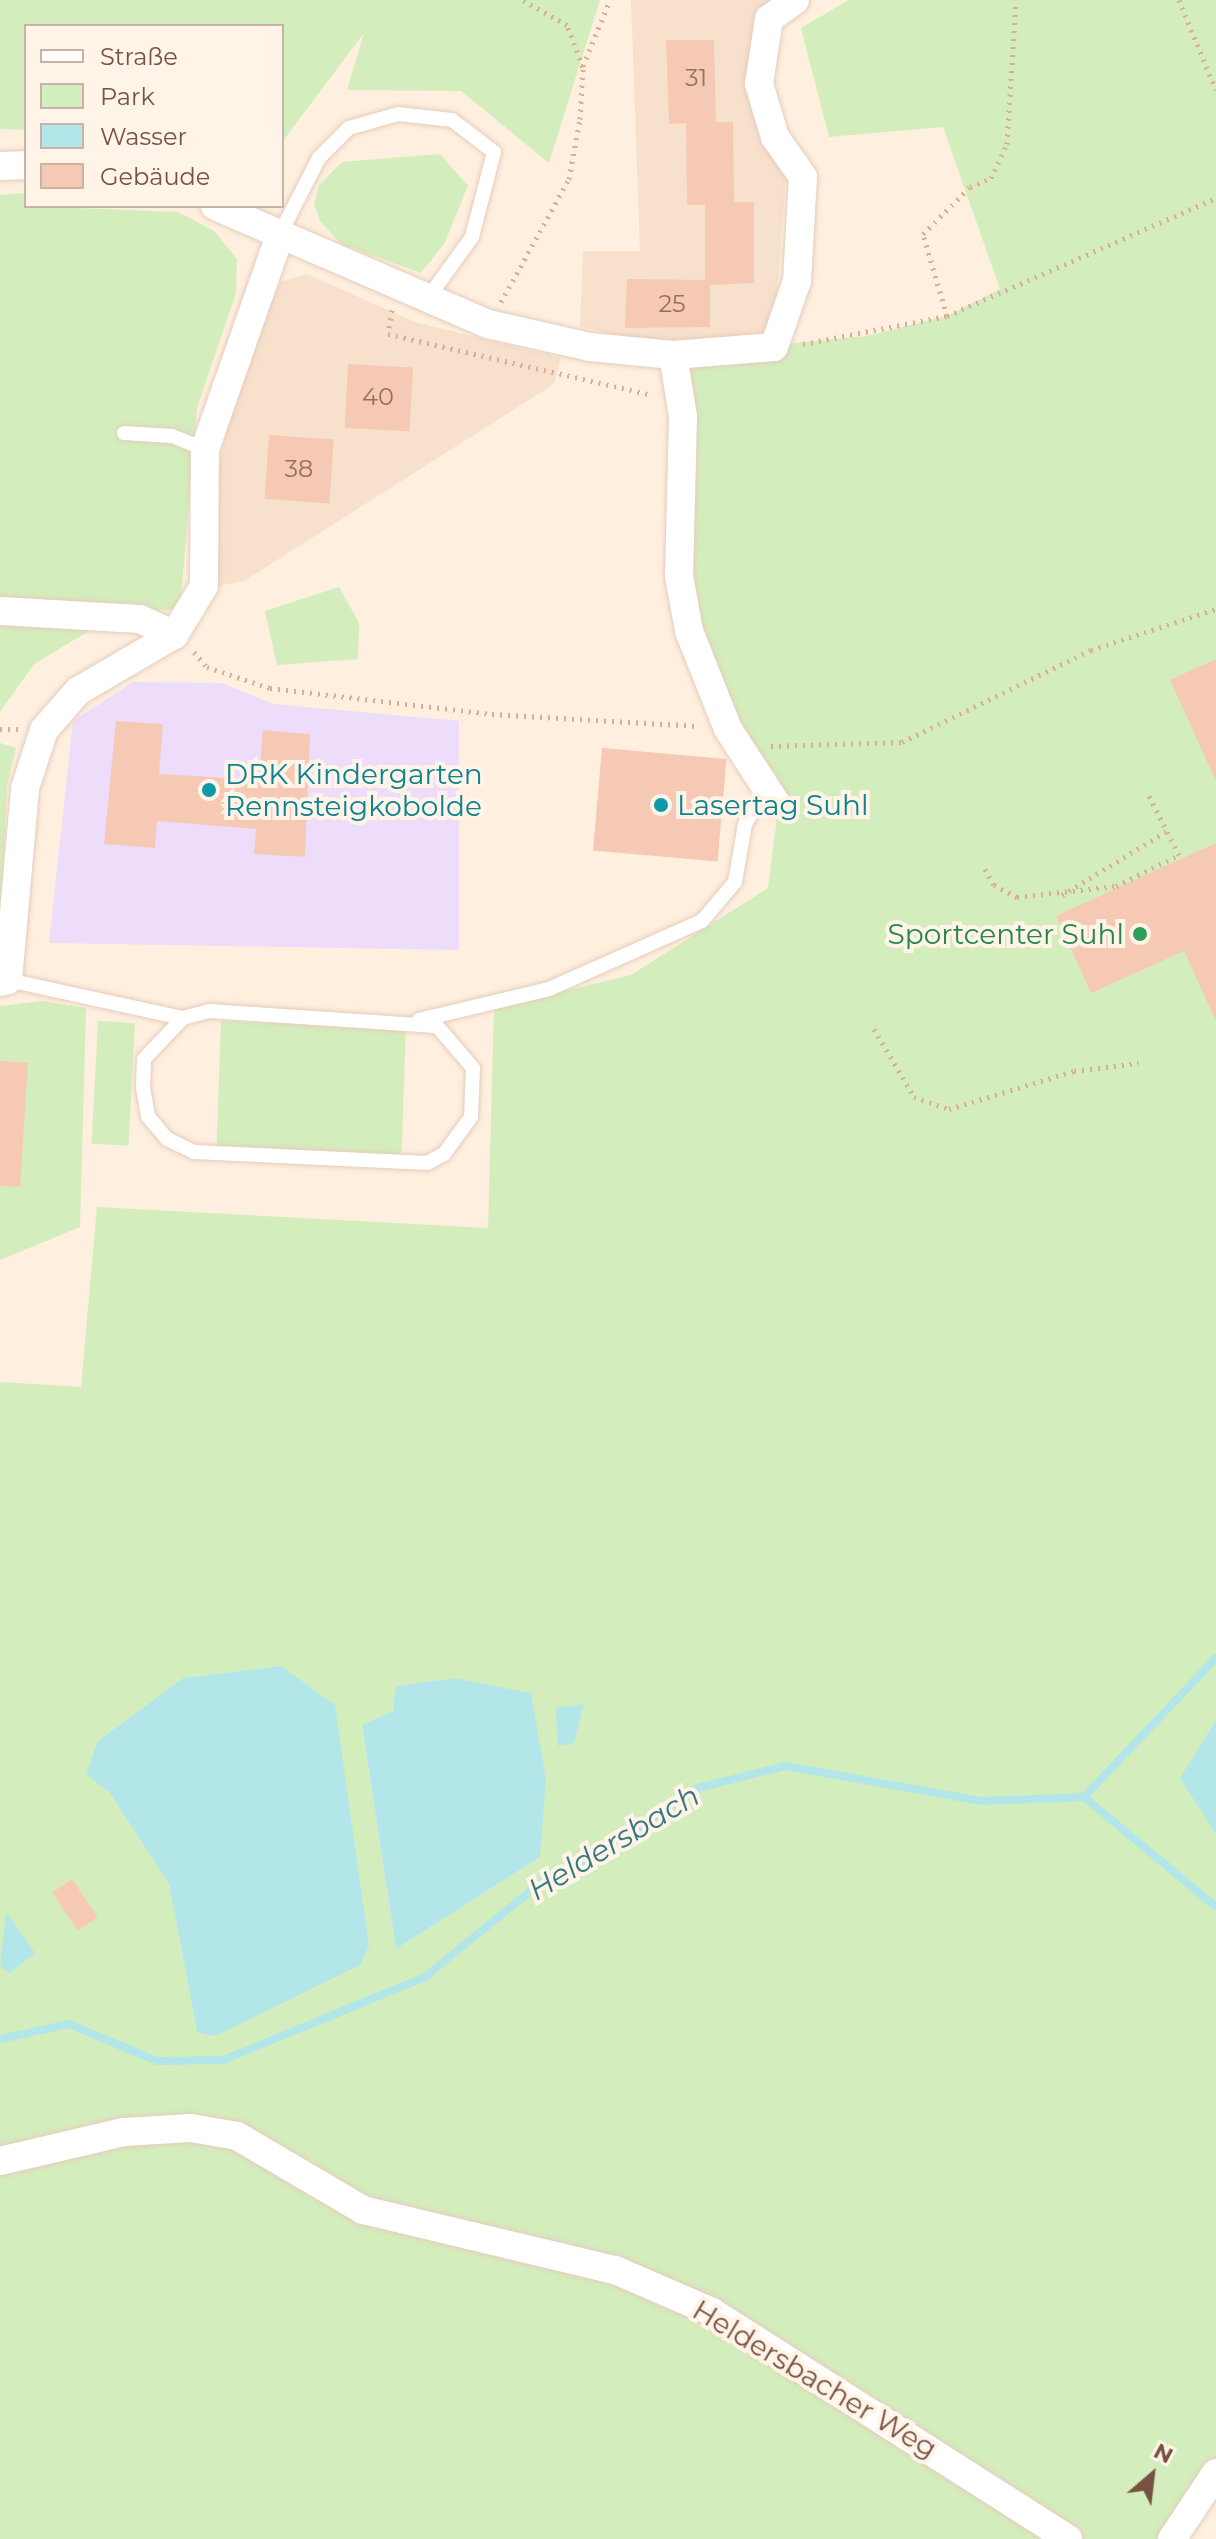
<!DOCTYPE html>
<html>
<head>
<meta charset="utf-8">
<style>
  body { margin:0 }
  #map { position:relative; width:1216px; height:2539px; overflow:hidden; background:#feefde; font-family:Montserrat,sans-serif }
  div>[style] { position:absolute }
  .residential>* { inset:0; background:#f7e0cc }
  .education>* { inset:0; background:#eddcfa }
  .green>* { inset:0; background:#d4edbc; transform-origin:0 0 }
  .water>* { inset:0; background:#b2e6e9 }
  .stream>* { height:8px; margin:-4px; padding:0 4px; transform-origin:4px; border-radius:4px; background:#b2e6e9 }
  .building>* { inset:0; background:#f6c9b4; transform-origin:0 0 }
  .path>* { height:5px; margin-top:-2.5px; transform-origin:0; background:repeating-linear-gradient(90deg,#dbac97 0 2px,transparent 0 8px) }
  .roads { filter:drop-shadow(0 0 2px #e5ccbd) drop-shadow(0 0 2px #e5ccbd) }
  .service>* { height:14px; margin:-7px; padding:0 7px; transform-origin:7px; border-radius:7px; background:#fff }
  .minor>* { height:28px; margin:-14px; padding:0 14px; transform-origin:14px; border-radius:14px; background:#fff }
  .dots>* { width:22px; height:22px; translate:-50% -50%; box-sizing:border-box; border:4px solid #fff4e7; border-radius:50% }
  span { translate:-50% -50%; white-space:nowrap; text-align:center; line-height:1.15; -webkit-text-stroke:8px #fff4e7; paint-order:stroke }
  .number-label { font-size:24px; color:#977060 }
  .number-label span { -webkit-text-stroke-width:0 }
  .culture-label { font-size:28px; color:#0d838f }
  .left { translate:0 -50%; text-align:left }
  .leisure-label { font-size:28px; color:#27864d }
  .right { translate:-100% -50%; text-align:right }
  .street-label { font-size:28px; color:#775244 }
  .water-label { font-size:30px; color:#36787e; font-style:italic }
  .legend { position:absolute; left:24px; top:24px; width:260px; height:184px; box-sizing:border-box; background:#fff4e7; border:2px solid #c9b3a6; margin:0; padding:10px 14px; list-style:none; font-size:24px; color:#775244 }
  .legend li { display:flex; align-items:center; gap:16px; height:40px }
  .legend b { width:40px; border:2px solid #c9b3a6 }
  .north { position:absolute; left:1112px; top:2435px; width:80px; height:80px; -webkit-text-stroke:6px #fff4e7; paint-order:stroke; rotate:28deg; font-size:22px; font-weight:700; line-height:32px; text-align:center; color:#775244 }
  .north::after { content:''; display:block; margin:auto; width:28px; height:36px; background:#775244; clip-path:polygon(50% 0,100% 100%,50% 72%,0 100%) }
</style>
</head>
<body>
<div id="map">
  <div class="residential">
    <div style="clip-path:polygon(631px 0,772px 0,753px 27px,749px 92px,759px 137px,786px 177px,776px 307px,765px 338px,642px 342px,580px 326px,583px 251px,640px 251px)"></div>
    <div style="clip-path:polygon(307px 274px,415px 322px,561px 358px,554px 384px,244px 581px,212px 587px,219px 465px,230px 412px,280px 282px)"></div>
  </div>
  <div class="education">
    <div style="clip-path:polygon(133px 682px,222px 683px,273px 704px,459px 721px,459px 950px,49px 943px,73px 721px)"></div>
  </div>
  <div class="green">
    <div style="clip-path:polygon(0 0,600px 0,549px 163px,461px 91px,347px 90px,364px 33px,282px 142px,282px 26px,26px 26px,26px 130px,0 129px)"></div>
    <div style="clip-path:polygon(evenodd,849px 0,1216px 0,1216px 2473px,1172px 2539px,0 2539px,0 1382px,81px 1387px,97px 1207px,488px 1228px,494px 1008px,631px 975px,768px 888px,780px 793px,689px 631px,673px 355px,866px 336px,947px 316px,1000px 289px,943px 127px,829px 137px,801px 28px,849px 0,281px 1666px,301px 1683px,197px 2032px,169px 1884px,109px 1792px,98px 1741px,183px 1678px,281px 1666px,849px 0,454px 1678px,540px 1857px,396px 1949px,362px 1726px,393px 1711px,397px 1686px,454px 1678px)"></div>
    <div style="clip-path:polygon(440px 154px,468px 186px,444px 244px,421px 273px,341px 244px,320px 221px,314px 204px,319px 185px,342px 162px)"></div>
    <div style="clip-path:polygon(26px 193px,26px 206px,178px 212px,214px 231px,237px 259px,236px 293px,197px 408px,180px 610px,103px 609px,97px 626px,34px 664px,0 712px,0 195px)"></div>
    <div style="clip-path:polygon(339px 587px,359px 623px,358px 659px,277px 665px,265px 611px)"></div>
    <div style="clip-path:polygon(0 743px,16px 748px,7px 786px,0 924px)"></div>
    <div style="clip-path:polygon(42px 1001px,86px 1008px,80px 1227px,0 1260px,0 1006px)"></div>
    <div style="left:98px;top:1021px;width:37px;height:123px;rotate:3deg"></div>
    <div style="left:221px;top:1021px;width:185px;height:128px;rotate:2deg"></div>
  </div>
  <div class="water">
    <div style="clip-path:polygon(281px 1666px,335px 1705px,369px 1946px,360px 1965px,215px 2036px,197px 2032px,169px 1884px,109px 1792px,86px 1774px,98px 1741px,183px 1678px)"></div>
    <div style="clip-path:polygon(454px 1678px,531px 1693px,546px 1779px,540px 1857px,396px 1949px,362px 1725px,393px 1711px,396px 1686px)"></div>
    <div style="clip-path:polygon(584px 1704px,574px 1743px,558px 1746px,556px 1708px)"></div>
    <div style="clip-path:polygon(1216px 1720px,1216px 1834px,1180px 1778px)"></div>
    <div style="clip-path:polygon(6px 1912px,35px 1953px,10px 1973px,0 1966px)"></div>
  </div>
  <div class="stream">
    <div style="left:1084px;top:1797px;width:172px;rotate:39.8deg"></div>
    <div style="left:0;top:2039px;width:71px;rotate:-12.3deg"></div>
    <div style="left:69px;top:2024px;width:95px;rotate:22.8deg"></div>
    <div style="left:157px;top:2061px;width:66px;rotate:-0.9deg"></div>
    <div style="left:223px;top:2060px;width:218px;rotate:-22.3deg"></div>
    <div style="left:425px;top:1977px;width:161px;rotate:-39.2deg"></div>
    <div style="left:550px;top:1875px;width:61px;rotate:-22.3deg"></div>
    <div style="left:606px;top:1852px;width:111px;rotate:-35.1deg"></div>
    <div style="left:697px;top:1788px;width:91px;rotate:-14deg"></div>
    <div style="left:785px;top:1766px;width:200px;rotate:10.1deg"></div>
    <div style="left:982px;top:1801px;width:102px;rotate:-2.2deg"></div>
    <div style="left:1084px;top:1797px;width:192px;rotate:-46.5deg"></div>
  </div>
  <div class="building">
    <div style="clip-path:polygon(666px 40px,714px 40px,716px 122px,733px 122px,734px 202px,754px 202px,754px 283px,710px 285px,710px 327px,625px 328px,627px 279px,705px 280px,705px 205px,687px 205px,686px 123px,669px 124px)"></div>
    <div style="left:348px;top:364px;width:65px;height:64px;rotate:3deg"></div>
    <div style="left:269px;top:435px;width:65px;height:64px;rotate:4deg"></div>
    <div style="clip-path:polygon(1216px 659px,1216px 781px,1170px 680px)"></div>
    <div style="clip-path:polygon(116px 721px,163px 724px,159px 774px,259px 780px,263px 730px,310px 734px,305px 857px,254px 854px,256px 829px,157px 821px,155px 848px,104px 844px)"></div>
    <div style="left:602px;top:748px;width:125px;height:103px;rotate:5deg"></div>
    <div style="clip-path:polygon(1216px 843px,1216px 1021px,1184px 951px,1091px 993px,1056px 916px)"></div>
    <div style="clip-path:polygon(0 1061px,28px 1063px,20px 1187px,0 1186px)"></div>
    <div style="left:72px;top:1879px;width:46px;height:24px;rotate:56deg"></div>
  </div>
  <div class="path">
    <div style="left:1179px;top:0;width:97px;rotate:67.7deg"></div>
    <div style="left:583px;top:66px;width:71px;rotate:-67.8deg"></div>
    <div style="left:501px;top:302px;width:141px;rotate:-61.1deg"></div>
    <div style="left:569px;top:179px;width:61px;rotate:-79.6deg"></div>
    <div style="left:580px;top:119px;width:52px;rotate:-86.7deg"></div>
    <div style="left:583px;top:67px;width:45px;rotate:-110.9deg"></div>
    <div style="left:567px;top:25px;width:51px;rotate:-150.4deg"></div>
    <div style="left:392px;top:310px;width:24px;rotate:99deg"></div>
    <div style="left:388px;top:334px;width:272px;rotate:13deg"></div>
    <div style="left:947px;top:316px;width:85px;rotate:-106.3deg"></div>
    <div style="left:923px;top:234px;width:66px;rotate:-45deg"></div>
    <div style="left:970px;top:187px;width:23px;rotate:-23deg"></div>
    <div style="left:991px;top:178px;width:38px;rotate:-65deg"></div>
    <div style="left:1007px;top:144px;width:144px;rotate:-86.4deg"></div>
    <div style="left:803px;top:344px;width:147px;rotate:-11deg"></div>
    <div style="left:947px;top:316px;width:294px;rotate:-23.7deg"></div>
    <div style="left:194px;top:652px;width:20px;rotate:49deg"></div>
    <div style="left:207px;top:667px;width:66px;rotate:18.4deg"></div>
    <div style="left:270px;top:688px;width:224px;rotate:6.7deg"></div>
    <div style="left:492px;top:714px;width:207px;rotate:3.3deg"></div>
    <div style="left:0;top:729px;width:19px"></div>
    <div style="left:771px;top:746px;width:131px;rotate:-1.7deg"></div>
    <div style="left:902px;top:742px;width:210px;rotate:-26deg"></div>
    <div style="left:1091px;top:650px;width:132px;rotate:-18.2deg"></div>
    <div style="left:985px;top:869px;width:18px;rotate:61deg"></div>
    <div style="left:994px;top:885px;width:26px;rotate:28deg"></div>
    <div style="left:1017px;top:897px;width:100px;rotate:-6.3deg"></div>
    <div style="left:1116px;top:886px;width:70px;rotate:-26.2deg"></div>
    <div style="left:1179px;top:855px;width:68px;rotate:-116.9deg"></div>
    <div style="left:1062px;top:895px;width:123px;rotate:-31.4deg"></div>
    <div style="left:874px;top:1029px;width:79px;rotate:59.5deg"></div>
    <div style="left:914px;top:1097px;width:37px;rotate:19deg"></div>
    <div style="left:949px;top:1109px;width:131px;rotate:-16.9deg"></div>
    <div style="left:1074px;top:1071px;width:65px;rotate:-7deg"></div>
  </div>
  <div class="roads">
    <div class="service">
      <div style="left:279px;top:236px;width:88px;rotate:-62.9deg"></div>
      <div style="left:319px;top:158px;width:42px;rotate:-45deg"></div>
      <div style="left:349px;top:128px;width:51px;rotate:-15.9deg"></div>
      <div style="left:398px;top:114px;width:54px;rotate:6.3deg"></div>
      <div style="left:452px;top:120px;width:53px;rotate:37.3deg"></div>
      <div style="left:494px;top:152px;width:88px;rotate:104.5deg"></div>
      <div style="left:472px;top:237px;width:80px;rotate:125.9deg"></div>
      <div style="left:124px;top:433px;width:48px;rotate:3.6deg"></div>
      <div style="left:172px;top:436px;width:35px;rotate:22deg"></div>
      <div style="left:8px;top:980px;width:179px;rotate:12.3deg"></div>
      <div style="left:183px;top:1018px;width:27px;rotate:-15deg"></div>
      <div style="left:209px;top:1011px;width:228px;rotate:3.8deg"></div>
      <div style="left:437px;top:1026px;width:55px;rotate:49.4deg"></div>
      <div style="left:473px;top:1068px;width:49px;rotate:92.3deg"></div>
      <div style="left:471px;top:1117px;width:46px;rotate:126.1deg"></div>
      <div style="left:444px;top:1154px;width:19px;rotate:152deg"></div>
      <div style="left:427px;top:1163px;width:233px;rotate:-177.3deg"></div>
      <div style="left:194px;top:1152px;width:30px;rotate:-154deg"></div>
      <div style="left:167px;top:1139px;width:30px;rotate:-130deg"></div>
      <div style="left:148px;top:1116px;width:28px;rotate:-100deg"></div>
      <div style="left:143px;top:1088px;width:29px;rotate:-88deg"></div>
      <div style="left:144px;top:1059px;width:57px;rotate:-46.4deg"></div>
      <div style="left:419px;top:1020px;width:134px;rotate:-13.4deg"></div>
      <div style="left:549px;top:989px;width:167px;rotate:-24deg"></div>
      <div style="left:702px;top:921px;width:51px;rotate:-49.8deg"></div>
      <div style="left:735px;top:882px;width:59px;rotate:-80.2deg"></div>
      <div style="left:745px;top:824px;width:38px;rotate:-58deg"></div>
    </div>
    <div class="minor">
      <div style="left:0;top:166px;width:26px;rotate:-2deg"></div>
      <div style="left:215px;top:206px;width:297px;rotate:23.4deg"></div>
      <div style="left:488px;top:324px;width:105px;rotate:12.7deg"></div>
      <div style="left:590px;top:347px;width:83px;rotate:5.5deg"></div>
      <div style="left:673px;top:355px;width:101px;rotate:-4.5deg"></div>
      <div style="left:774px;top:347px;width:70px;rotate:-70.8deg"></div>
      <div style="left:797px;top:281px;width:104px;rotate:-86.7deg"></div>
      <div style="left:803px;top:177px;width:49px;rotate:-125deg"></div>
      <div style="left:775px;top:137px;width:55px;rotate:-106.8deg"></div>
      <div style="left:759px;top:84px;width:66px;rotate:-81.3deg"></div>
      <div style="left:769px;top:19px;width:32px;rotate:-36deg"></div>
      <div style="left:673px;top:355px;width:62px;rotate:80.7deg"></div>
      <div style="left:683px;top:416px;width:160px;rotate:91.4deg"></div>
      <div style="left:679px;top:576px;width:56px;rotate:79.7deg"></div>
      <div style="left:689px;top:631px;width:105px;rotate:68.3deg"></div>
      <div style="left:728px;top:729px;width:88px;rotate:57deg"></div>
      <div style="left:0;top:611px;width:140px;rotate:3.3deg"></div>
      <div style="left:140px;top:619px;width:38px;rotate:25deg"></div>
      <div style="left:0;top:982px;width:8px;rotate:-14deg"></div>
      <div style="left:8px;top:980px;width:193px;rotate:-84.9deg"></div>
      <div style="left:25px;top:788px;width:61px;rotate:-71.9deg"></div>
      <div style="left:44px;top:730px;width:52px;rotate:-48.9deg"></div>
      <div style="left:78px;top:691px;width:111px;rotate:-30.3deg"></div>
      <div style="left:174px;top:635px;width:57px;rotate:-58.5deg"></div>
      <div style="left:204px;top:586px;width:137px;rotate:-89.6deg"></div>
      <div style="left:205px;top:449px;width:224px;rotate:-70.7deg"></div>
      <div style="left:0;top:2161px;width:127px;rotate:-13.2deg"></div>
      <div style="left:124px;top:2132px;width:67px;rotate:-3.4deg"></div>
      <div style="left:191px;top:2128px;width:47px;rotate:9.9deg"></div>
      <div style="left:237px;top:2136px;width:146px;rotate:30.4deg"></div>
      <div style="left:363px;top:2210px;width:259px;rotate:13.4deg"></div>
      <div style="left:615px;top:2270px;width:106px;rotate:23.4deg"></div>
      <div style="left:712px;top:2312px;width:422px;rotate:32.5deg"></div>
      <div style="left:1172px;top:2539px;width:79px;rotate:-56.3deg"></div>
    </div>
  </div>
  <div class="dots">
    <div style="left:209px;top:790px;background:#0f9aa8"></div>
    <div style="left:661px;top:805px;background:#0f9aa8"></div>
    <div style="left:1140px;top:934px;background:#2e9e5b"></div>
  </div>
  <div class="number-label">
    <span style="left:696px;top:78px">31</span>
    <span style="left:672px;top:304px">25</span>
    <span style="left:378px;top:397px">40</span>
    <span style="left:299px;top:469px">38</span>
  </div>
  <div class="culture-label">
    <span class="left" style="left:225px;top:790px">DRK Kindergarten<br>Rennsteigkobolde</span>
    <span class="left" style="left:677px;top:805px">Lasertag Suhl</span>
  </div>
  <div class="leisure-label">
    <span class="right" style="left:1124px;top:934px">Sportcenter Suhl</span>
  </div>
  <div class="street-label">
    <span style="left:815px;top:2379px;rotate:31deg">Heldersbacher Weg</span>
  </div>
  <div class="water-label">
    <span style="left:614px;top:1843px;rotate:-31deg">Heldersbach</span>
  </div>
  <ul class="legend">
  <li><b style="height:10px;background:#fff"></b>Straße</li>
  <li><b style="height:22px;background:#d4edbc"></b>Park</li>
  <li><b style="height:22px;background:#b2e6e9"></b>Wasser</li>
  <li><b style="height:22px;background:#f6c9b4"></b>Gebäude</li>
  </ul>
  <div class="north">N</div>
</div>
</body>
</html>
